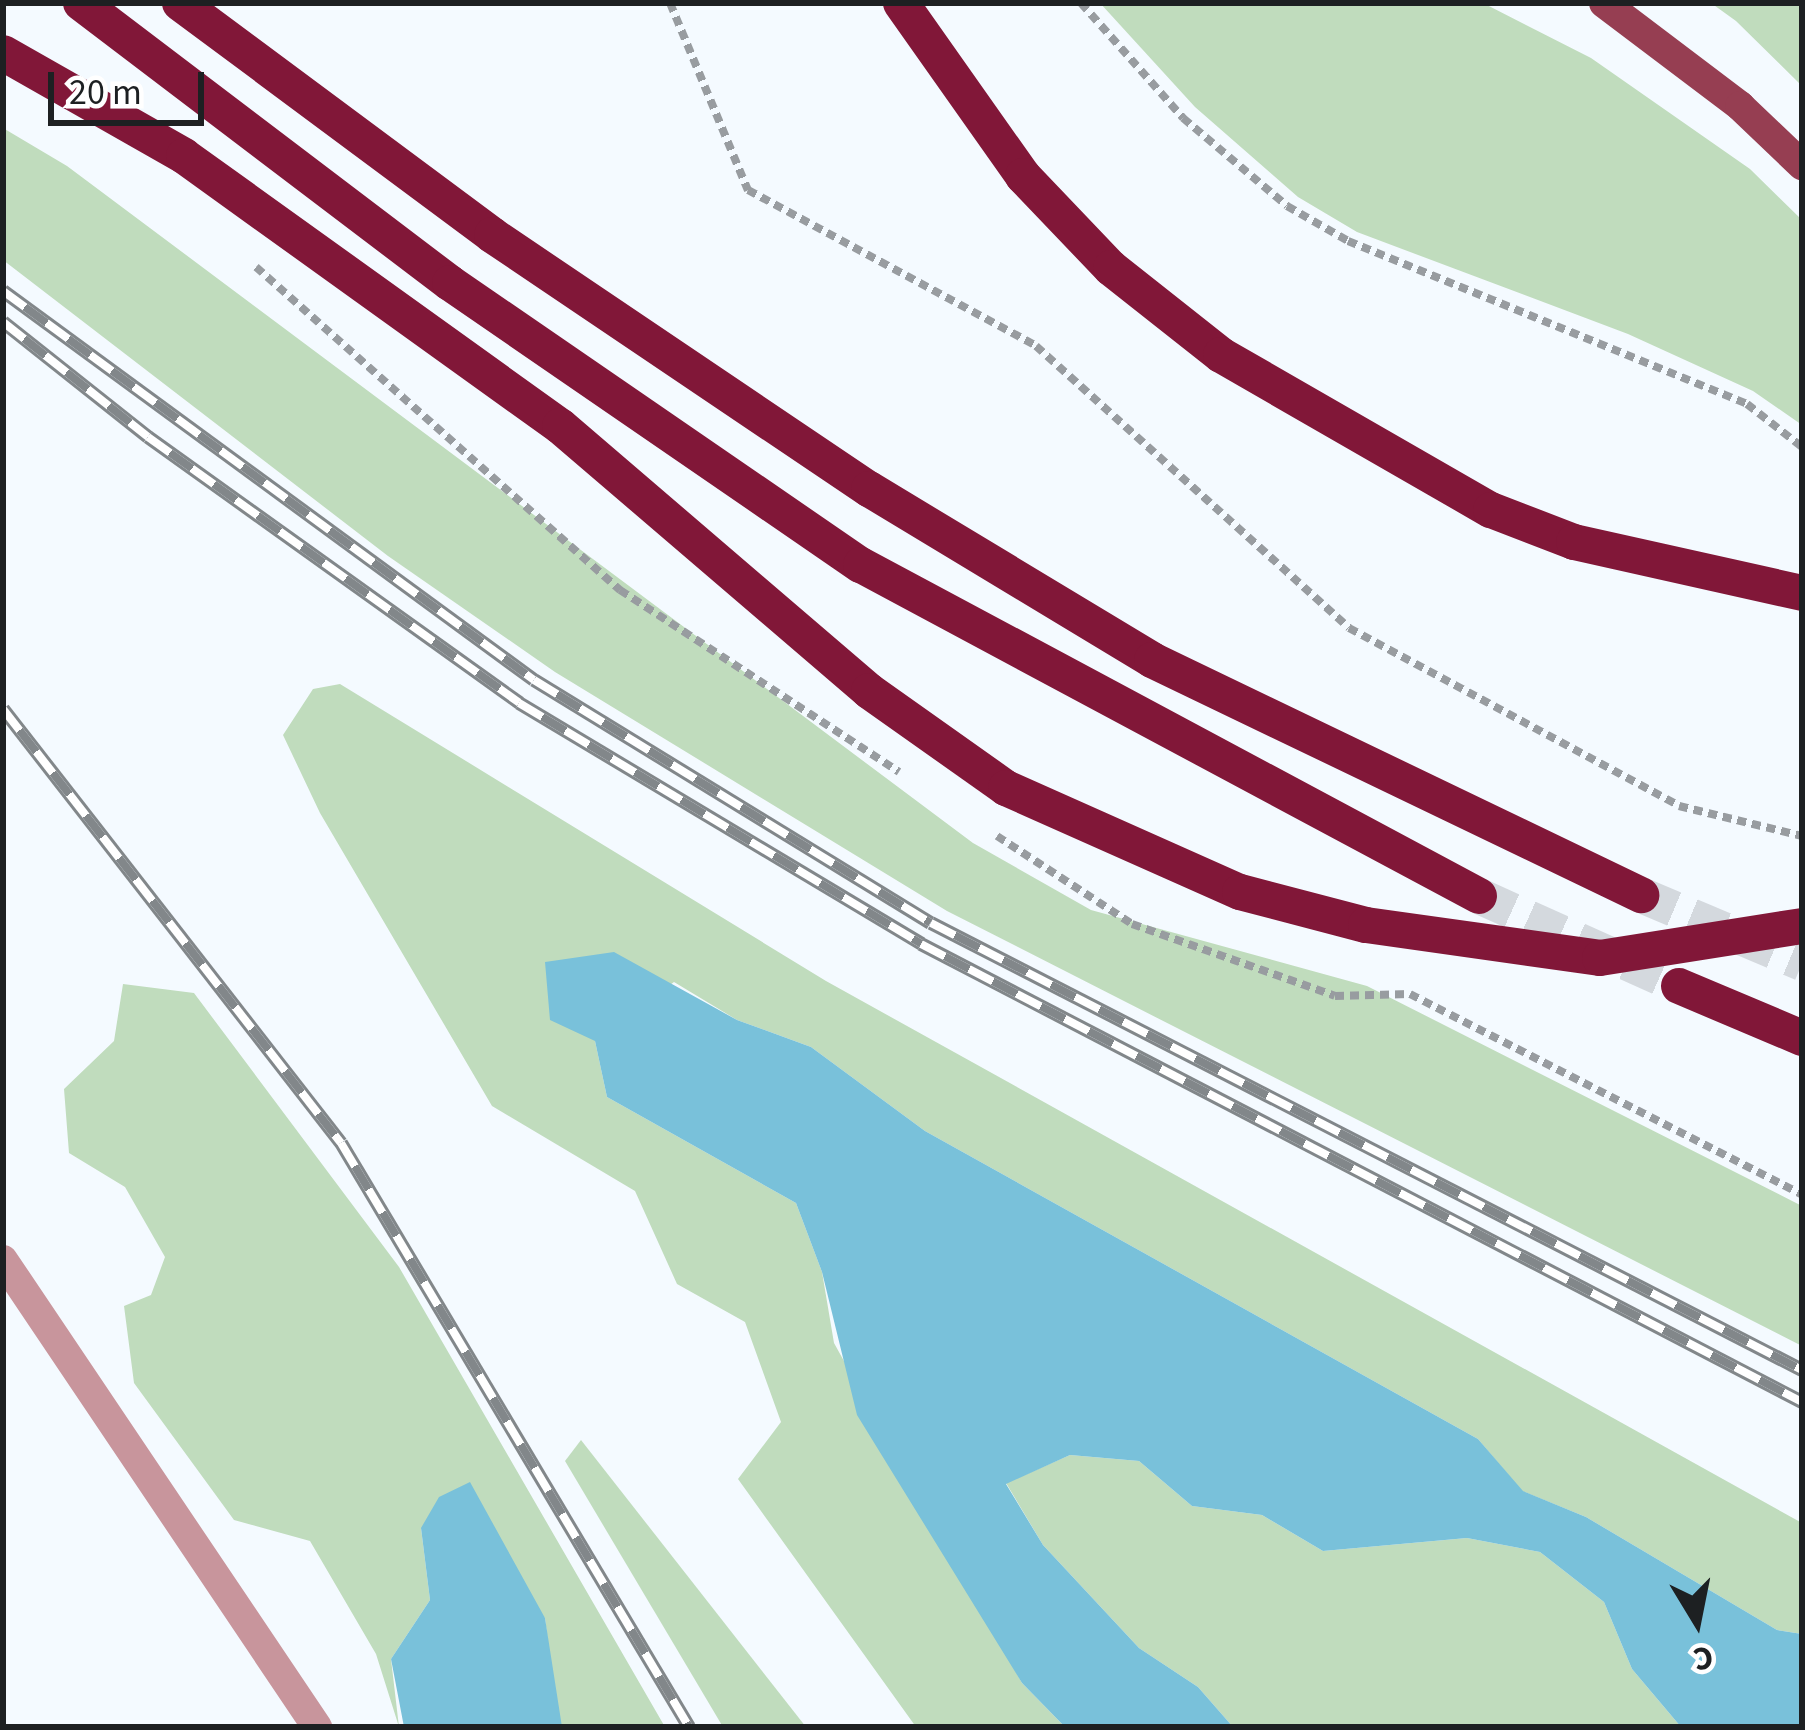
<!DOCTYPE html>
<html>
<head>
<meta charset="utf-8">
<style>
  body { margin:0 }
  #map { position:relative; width:1805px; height:1730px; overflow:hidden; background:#f4faff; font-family:"Source Sans 3",sans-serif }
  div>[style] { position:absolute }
  .green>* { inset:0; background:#c0dcbd }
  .water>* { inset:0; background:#79c1da }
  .highway-tunnel>* { height:36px; margin-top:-18px; transform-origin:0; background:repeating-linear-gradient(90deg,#d4d9de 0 36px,transparent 0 54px) }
  .path>* { height:8px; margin-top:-4px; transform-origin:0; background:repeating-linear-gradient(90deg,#989ca0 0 9px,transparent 0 15px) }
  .lane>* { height:30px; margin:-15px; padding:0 15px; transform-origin:15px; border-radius:15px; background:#c8959c }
  .primary>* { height:30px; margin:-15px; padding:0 15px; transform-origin:15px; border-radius:15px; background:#963e52 }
  .highway>* { height:36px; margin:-18px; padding:0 18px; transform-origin:18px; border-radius:18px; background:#811738 }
  .rail>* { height:14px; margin-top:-7px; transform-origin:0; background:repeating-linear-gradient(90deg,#fff 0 27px,#82878a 0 54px); box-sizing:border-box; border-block:3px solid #82878a }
  .highway-bridge>* { height:36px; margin:-18px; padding:0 18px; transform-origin:18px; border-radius:18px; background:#811738 }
  span { translate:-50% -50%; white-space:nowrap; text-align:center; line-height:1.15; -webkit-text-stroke:12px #fff; paint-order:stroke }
  .frame { position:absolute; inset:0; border:6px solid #1d2022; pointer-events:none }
  .north { position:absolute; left:1637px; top:1562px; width:120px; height:120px; -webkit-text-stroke:9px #fff; paint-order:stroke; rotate:170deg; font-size:33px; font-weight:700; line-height:48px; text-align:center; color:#1d2022 }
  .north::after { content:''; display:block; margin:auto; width:42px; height:54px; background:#1d2022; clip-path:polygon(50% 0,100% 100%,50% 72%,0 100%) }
  .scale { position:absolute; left:48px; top:72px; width:156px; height:54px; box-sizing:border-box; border:6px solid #1d2022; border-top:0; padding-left:15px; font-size:36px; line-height:42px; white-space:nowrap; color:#1d2022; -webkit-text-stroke:9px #fff; paint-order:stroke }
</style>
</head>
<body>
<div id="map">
  <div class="green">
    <div style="clip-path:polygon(1100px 3px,1483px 3px,1591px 58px,1750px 169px,1802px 220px,1802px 425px,1753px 391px,1628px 334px,1357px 232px,1298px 197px,1195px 107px)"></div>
    <div style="clip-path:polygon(1711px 3px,1802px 3px,1802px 86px,1736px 21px)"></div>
    <div style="clip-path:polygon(3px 128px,67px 166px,973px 843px,1091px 910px,1367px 986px,1802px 1206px,1802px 1346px,947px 911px,555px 672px,388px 556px,3px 260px)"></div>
    <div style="clip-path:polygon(340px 684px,826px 981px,1802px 1523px,1802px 1634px,1777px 1630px,1586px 1517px,1522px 1491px,1478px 1439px,925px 1131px,811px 1047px,737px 1020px,674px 982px,595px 1041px,607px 1097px,796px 1203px,822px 1272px,834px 1343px,1022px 1683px,1065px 1727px,916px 1727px,738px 1479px,781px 1422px,745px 1322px,677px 1284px,635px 1191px,492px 1106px,320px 813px,283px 735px,313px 689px)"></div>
    <div style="clip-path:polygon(123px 984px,194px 993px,399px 1267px,665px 1727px,558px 1724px,545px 1618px,421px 1528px,430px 1600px,391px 1659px,399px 1727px,376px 1654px,310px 1541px,234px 1520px,134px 1383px,124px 1306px,151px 1295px,165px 1257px,125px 1187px,69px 1153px,64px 1089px,114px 1041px)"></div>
    <div style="clip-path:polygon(581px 1440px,806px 1727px,723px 1727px,565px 1461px)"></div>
    <div style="clip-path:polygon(1070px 1455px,1139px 1461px,1192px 1506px,1262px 1515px,1323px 1551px,1467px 1538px,1540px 1552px,1604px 1602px,1632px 1669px,1681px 1727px,1233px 1727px,1198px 1687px,1139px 1648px,1043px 1545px,1006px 1483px)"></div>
  </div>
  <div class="water">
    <div style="clip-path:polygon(614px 952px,737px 1020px,811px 1047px,925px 1131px,1478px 1439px,1523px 1491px,1586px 1517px,1777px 1630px,1802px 1634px,1802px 1727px,1681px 1727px,1632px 1669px,1604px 1602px,1540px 1552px,1467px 1538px,1323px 1551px,1262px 1515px,1192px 1506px,1139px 1461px,1070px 1455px,1006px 1484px,1043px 1545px,1139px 1648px,1198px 1687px,1233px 1727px,1065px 1727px,1022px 1683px,857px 1415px,822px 1272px,796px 1203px,607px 1097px,595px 1041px,550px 1020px,545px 962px)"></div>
    <div style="clip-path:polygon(470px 1482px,545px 1618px,562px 1727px,404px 1727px,391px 1659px,430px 1600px,421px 1528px,439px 1497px)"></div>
  </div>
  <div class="highway-tunnel">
    <div style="left:1641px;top:895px;width:175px;rotate:22.9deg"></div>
    <div style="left:1479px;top:896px;width:219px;rotate:24.2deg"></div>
  </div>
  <div class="path">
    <div style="left:670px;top:3px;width:203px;rotate:67.4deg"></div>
    <div style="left:748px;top:190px;width:328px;rotate:28.4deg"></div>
    <div style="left:1036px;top:346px;width:421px;rotate:42deg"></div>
    <div style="left:1349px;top:628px;width:375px;rotate:28.3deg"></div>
    <div style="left:1679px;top:806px;width:127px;rotate:13.7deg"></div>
    <div style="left:1081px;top:3px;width:154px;rotate:48.4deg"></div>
    <div style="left:1183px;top:118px;width:136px;rotate:40.2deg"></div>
    <div style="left:1287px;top:206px;width:70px;rotate:29.8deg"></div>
    <div style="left:1348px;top:241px;width:431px;rotate:22.2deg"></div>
    <div style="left:1747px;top:404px;width:70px;rotate:38deg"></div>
    <div style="left:256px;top:267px;width:487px;rotate:41.6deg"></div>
    <div style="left:620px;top:590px;width:333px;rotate:33.1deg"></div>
    <div style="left:997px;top:836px;width:161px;rotate:33.1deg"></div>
    <div style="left:1132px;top:924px;width:215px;rotate:19.5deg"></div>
    <div style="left:1335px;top:996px;width:75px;rotate:-1.5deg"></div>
    <div style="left:1410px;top:994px;width:441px;rotate:27.1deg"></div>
  </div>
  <div class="lane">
    <div style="left:3px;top:1260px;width:563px;rotate:56.08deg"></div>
  </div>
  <div class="primary">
    <div style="left:1604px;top:3px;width:171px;rotate:37.1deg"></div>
    <div style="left:1740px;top:106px;width:86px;rotate:43.6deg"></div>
  </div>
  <div class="highway">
    <div style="left:81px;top:3px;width:463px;rotate:37.2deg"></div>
    <div style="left:450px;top:283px;width:498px;rotate:34.5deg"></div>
    <div style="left:861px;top:565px;width:701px;rotate:28.17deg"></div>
    <div style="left:180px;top:3px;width:389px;rotate:36.6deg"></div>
    <div style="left:492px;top:235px;width:455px;rotate:34deg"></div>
    <div style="left:869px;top:489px;width:331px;rotate:31.1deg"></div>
    <div style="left:1152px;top:660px;width:543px;rotate:25.67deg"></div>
    <div style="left:901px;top:3px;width:212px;rotate:54.8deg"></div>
    <div style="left:1023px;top:176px;width:127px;rotate:46.3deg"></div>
    <div style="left:1111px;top:268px;width:140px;rotate:38.3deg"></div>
    <div style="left:1221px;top:355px;width:311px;rotate:29.9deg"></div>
    <div style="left:1491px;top:510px;width:89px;rotate:21.1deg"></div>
    <div style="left:1574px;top:542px;width:234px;rotate:12.6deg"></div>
    <div style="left:3px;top:53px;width:208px;rotate:29.6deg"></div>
    <div style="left:184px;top:156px;width:463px;rotate:35.7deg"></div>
    <div style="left:1679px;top:986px;width:134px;rotate:22.9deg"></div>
  </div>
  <div class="rail">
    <div style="left:3px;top:291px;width:658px;rotate:36.23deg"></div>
    <div style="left:534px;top:680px;width:465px;rotate:31.5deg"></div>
    <div style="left:931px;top:923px;width:979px;rotate:27.17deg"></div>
    <div style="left:3px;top:322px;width:185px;rotate:38.4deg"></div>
    <div style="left:148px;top:437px;width:457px;rotate:35.6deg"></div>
    <div style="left:519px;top:703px;width:469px;rotate:30.9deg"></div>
    <div style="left:921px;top:944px;width:993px;rotate:27.47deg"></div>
    <div style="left:3px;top:709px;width:550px;rotate:52.09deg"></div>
    <div style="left:341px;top:1143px;width:680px;rotate:59.21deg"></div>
  </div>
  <div class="highway-bridge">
    <div style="left:560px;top:426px;width:407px;rotate:40.6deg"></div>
    <div style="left:869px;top:691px;width:168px;rotate:35.3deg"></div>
    <div style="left:1006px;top:788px;width:256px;rotate:24deg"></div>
    <div style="left:1240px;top:892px;width:130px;rotate:14.7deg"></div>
    <div style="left:1366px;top:925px;width:236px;rotate:8deg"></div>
    <div style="left:1600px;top:958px;width:205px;rotate:-9deg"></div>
  </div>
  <div class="frame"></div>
  <div class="north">С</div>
  <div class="scale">20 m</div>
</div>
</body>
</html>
